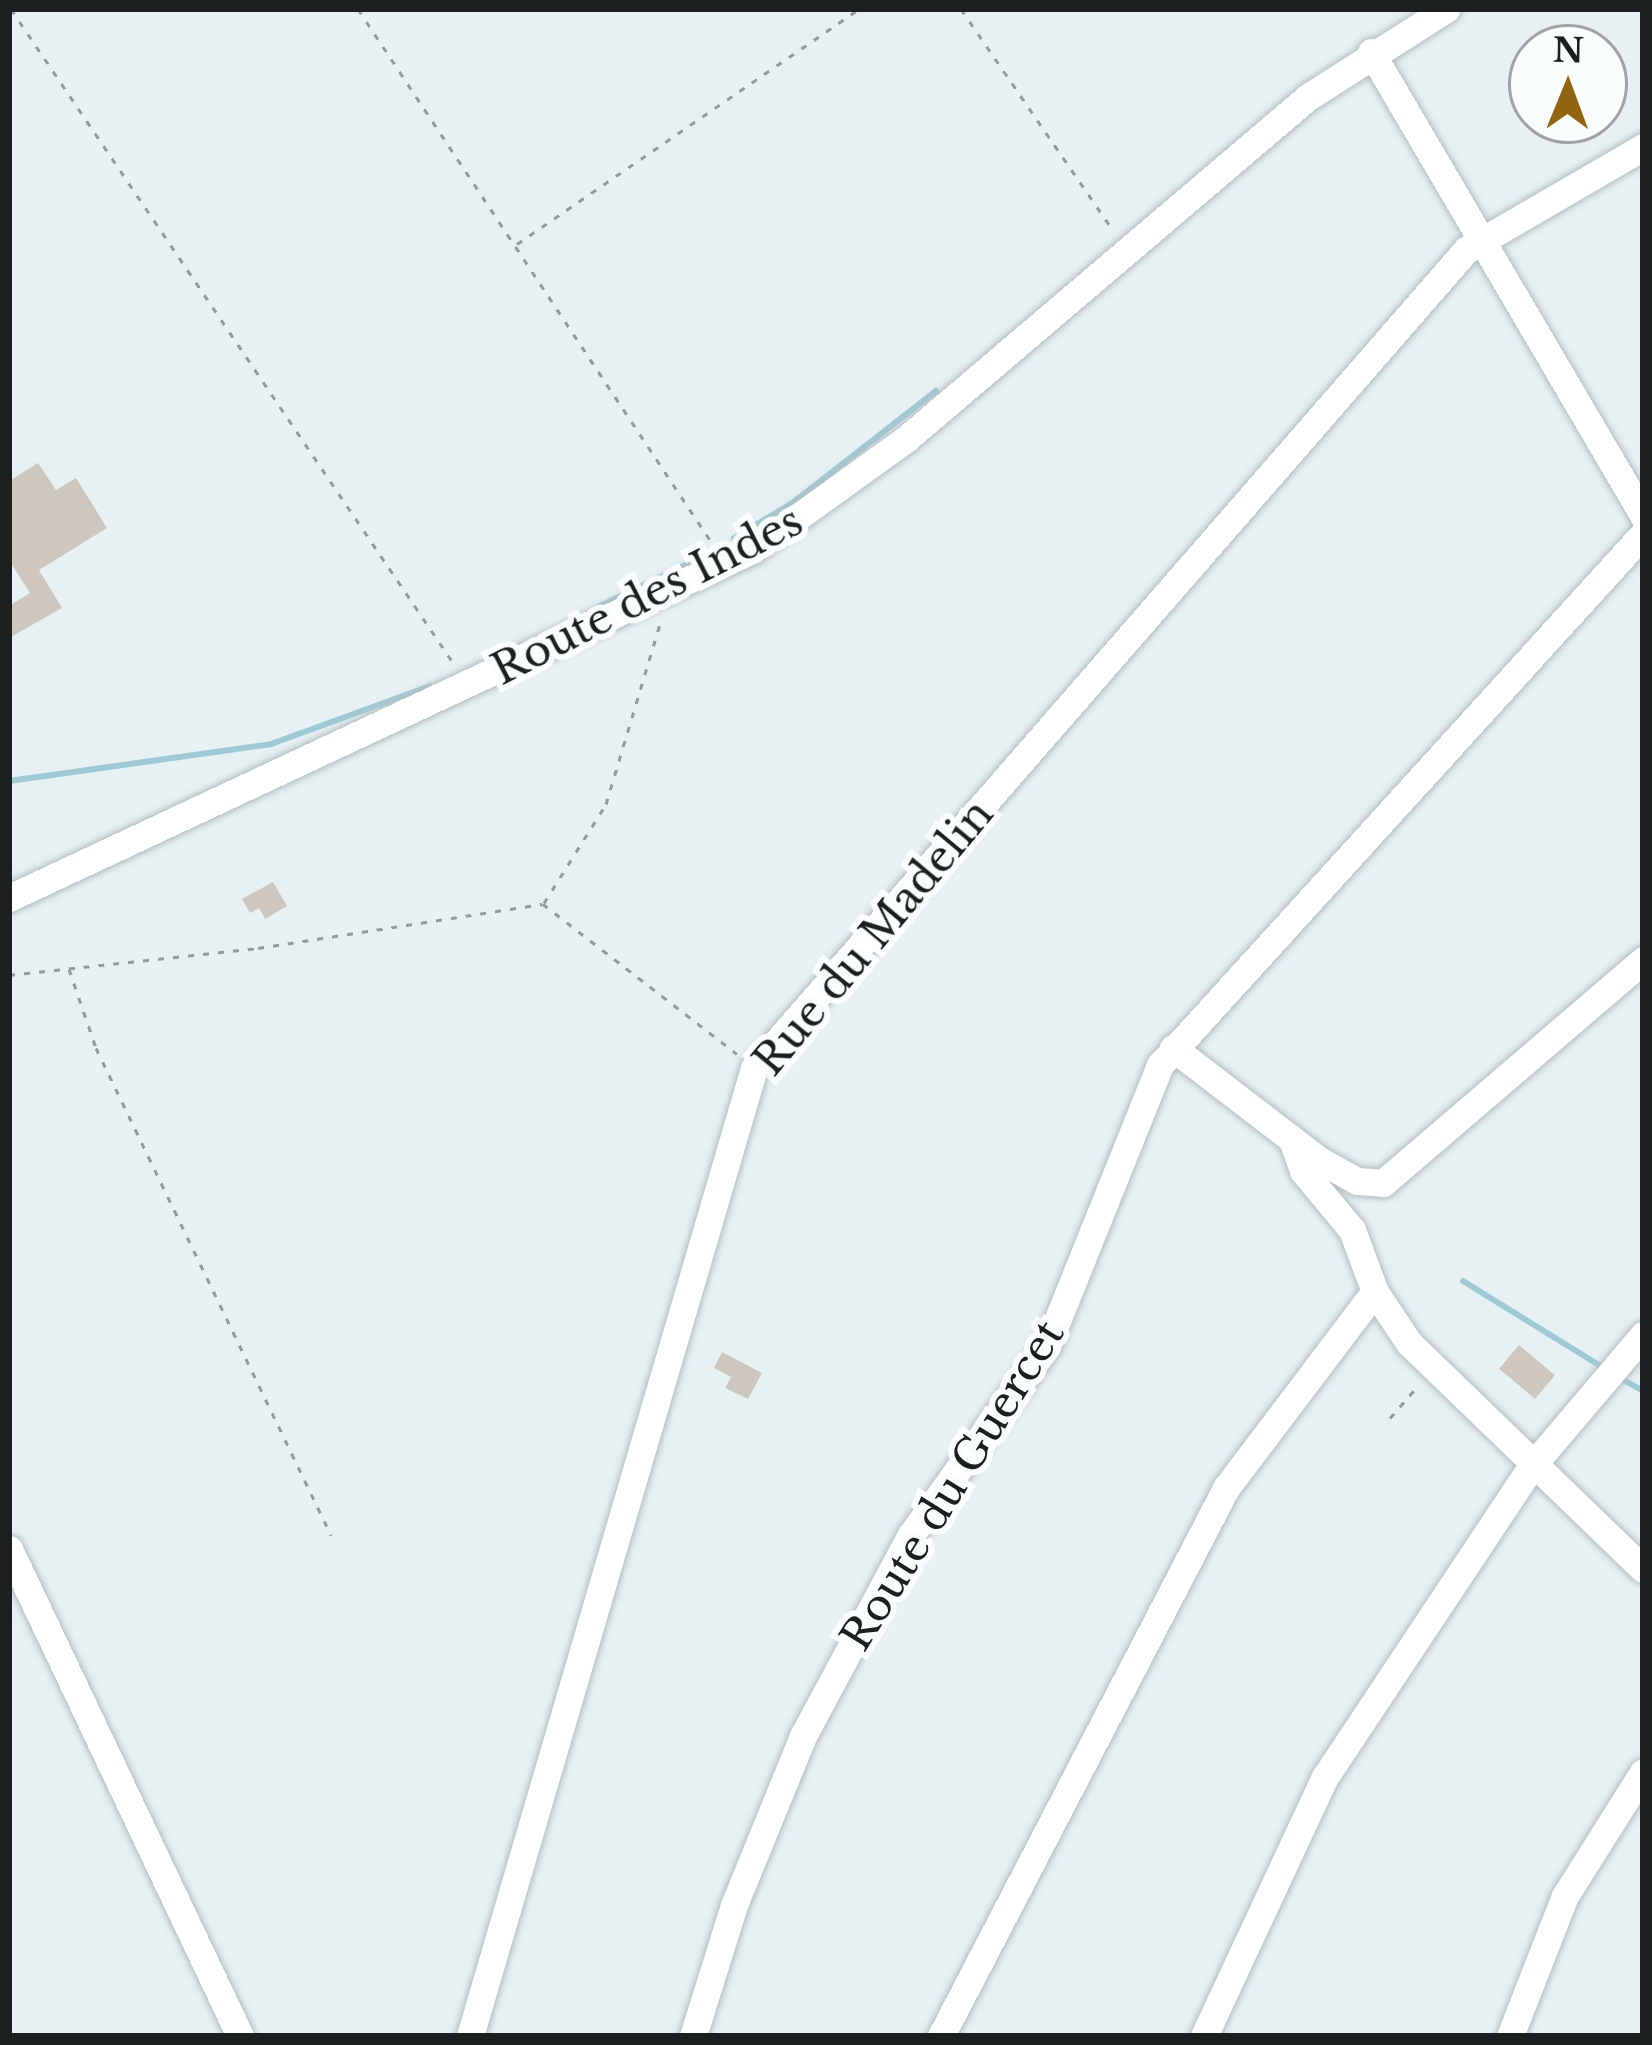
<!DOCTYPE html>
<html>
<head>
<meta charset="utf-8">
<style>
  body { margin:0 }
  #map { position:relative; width:1652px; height:2045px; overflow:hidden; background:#e7f1f4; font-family:"Libre Baskerville",serif }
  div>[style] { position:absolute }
  .stream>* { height:6px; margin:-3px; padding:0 3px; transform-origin:3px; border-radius:3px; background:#9fc9d5 }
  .building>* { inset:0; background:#cdc7c0; transform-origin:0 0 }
  .path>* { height:3px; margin-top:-1.5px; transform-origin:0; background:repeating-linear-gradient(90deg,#939b9d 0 6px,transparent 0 15px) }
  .roads { filter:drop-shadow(0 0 3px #b5bfc1) drop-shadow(0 0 3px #b5bfc1) }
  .minor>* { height:27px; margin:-13.5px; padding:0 13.5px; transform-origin:13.5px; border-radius:13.5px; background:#fff }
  span { translate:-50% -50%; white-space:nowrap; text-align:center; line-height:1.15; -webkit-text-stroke:12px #f9fdfe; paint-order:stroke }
  .street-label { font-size:42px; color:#1b1f20 }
  .frame { position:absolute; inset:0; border:12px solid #1b1f20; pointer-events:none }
  .north { position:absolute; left:1508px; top:24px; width:120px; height:120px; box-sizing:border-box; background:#f9fdfe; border:3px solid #a0a4a5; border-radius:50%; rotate:1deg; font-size:33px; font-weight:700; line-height:48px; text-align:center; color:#1b1f20 }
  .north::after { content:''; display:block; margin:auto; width:42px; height:54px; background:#926311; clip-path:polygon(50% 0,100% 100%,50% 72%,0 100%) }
</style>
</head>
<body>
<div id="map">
  <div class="stream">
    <div style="left:734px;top:538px;width:66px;rotate:-30.8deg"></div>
    <div style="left:791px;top:504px;width:184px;rotate:-37.9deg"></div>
    <div style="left:594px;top:609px;width:122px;rotate:-25.7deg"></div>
    <div style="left:9px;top:781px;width:265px;rotate:-8deg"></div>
    <div style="left:271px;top:744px;width:169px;rotate:-20deg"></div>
    <div style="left:1463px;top:1281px;width:166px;rotate:31.7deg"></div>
    <div style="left:1620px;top:1378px;width:26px;rotate:29deg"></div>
  </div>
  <div class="building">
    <div style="clip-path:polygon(38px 463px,56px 490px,76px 478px,107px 528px,39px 570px,62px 608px,9px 638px,9px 606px,30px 593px,9px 560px,9px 481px)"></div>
    <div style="clip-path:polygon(273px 882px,287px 906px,265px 919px,259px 908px,250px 913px,242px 899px)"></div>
    <div style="left:1519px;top:1345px;width:47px;height:31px;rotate:40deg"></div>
    <div style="clip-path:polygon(722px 1352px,762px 1373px,748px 1399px,725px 1388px,731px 1377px,714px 1368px)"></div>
  </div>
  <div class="path">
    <div style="left:11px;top:9px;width:791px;rotate:55.93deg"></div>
    <div style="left:358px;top:9px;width:641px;rotate:56.46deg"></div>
    <div style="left:961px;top:9px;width:268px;rotate:55.5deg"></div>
    <div style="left:517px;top:244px;width:415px;rotate:-34.5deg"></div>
    <div style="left:544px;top:903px;width:117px;rotate:-57.9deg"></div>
    <div style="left:606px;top:804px;width:191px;rotate:-73.3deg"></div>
    <div style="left:69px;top:969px;width:83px;rotate:71.1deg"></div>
    <div style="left:96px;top:1048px;width:541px;rotate:64.24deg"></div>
    <div style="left:9px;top:975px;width:250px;rotate:-6.2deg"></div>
    <div style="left:258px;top:948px;width:288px;rotate:-8.8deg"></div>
    <div style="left:543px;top:904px;width:245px;rotate:37.7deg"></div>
    <div style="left:1390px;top:1418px;width:41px;rotate:-48.9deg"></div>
  </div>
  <div class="roads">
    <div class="minor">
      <div style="left:1371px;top:52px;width:537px;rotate:59.57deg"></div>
      <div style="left:9px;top:898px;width:820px;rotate:-25.1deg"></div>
      <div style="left:752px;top:550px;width:190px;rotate:-35.8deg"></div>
      <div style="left:906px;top:439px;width:528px;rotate:-40.39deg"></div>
      <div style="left:1308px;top:97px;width:164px;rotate:-32.5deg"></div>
      <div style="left:1173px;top:1048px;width:184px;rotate:37.5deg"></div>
      <div style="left:1319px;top:1160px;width:43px;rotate:28.9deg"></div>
      <div style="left:1357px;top:1181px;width:26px;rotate:4deg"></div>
      <div style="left:1383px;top:1183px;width:343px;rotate:-40.6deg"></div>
      <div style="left:1292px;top:1140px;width:33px;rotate:70deg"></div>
      <div style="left:1303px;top:1171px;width:77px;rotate:50.3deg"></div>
      <div style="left:1352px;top:1230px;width:66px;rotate:69.6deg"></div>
      <div style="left:1375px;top:1292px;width:61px;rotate:56.3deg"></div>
      <div style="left:1409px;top:1343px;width:325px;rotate:44deg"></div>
      <div style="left:9px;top:1549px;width:539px;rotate:64.62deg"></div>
      <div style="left:470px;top:2036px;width:1009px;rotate:-73.65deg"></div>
      <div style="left:754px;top:1068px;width:1084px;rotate:-48.96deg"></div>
      <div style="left:1466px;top:250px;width:205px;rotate:-30.2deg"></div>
      <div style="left:693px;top:2036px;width:137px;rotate:-72.6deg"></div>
      <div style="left:734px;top:1905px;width:183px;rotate:-67.8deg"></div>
      <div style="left:803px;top:1736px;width:228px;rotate:-61.8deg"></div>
      <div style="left:911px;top:1535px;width:233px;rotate:-54.3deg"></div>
      <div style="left:1047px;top:1346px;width:303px;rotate:-68.1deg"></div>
      <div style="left:1160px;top:1065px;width:718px;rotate:-47.71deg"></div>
      <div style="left:941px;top:2036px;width:618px;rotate:-62.52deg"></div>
      <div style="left:1226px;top:1488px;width:246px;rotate:-52.9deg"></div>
      <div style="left:1204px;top:2036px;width:286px;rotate:-65deg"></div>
      <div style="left:1325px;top:1777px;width:374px;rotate:-56.4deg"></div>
      <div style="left:1532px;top:1466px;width:172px;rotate:-49.7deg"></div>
      <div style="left:1510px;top:2036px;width:150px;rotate:-68.6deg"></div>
      <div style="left:1565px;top:1896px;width:146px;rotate:-57.8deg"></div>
    </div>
  </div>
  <div class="street-label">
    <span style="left:647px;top:595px;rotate:-27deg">Route des Indes</span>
    <span style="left:873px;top:937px;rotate:-50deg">Rue du Madelin</span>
    <span style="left:952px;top:1485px;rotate:-58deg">Route du Guercet</span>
  </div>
  <div class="frame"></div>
  <div class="north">N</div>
</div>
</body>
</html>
